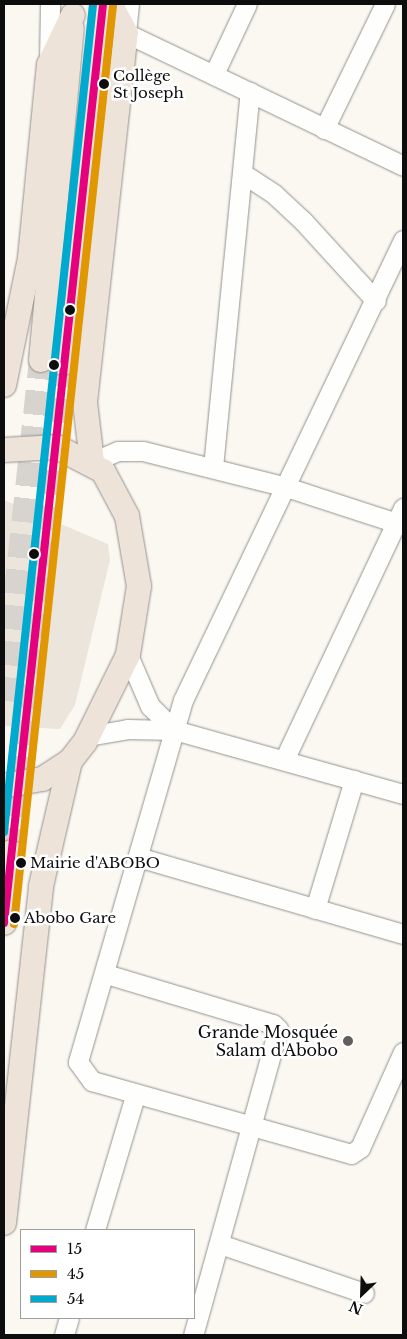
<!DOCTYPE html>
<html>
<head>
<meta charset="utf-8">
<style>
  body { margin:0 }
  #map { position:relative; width:407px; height:1339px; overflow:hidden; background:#fbf7f1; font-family:"Libre Baskerville",serif }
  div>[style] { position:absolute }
  .plaza>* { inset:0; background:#ebe5dc }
  .major-tunnel>* { height:24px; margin-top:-12px; transform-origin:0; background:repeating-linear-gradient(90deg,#d7d4cf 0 24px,transparent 0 36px) }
  .roads { filter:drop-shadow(0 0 1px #949290) drop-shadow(0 0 1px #949290) }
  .minor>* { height:19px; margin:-9.5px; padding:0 9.5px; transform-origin:9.5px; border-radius:9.5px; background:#fefefd }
  .major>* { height:24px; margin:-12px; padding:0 12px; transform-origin:12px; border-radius:12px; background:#ede3d8 }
  .bus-1>* { height:8px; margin:-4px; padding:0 4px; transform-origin:4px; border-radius:4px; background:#e5007d }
  .bus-2>* { height:8px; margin:-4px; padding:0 4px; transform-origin:4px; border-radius:4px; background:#e09701 }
  .bus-3>* { height:8px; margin:-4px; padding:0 4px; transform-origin:4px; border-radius:4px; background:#00a9ce }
  .dots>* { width:14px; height:14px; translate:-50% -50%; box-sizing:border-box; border:2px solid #fff; border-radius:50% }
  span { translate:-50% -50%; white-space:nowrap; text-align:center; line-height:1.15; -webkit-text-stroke:5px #fff; paint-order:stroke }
  .bus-label { font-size:15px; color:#0d0d0d }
  .left { translate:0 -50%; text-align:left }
  .poi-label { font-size:16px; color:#0d0d0d }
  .right { translate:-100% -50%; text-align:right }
  .frame { position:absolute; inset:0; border:5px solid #0d0d0d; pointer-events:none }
  .legend { position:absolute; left:20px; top:1229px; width:175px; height:90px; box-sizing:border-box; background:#fff; border:1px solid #9e9e9e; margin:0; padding:6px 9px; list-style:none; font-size:15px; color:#0d0d0d }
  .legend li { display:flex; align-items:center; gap:10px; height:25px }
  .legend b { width:25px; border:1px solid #9e9e9e }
  .north { position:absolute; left:337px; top:1269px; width:50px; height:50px; -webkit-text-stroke:4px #fff; paint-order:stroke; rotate:204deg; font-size:14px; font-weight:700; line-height:20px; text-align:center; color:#0d0d0d }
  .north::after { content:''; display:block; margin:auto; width:18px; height:22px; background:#0d0d0d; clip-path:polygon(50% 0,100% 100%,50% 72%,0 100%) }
</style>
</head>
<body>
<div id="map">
  <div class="plaza">
    <div style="clip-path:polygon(4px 500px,108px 544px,110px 560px,75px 705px,60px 729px,4px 726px)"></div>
  </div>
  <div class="major-tunnel">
    <div style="left:4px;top:701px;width:343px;rotate:-83.8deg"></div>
    <div style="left:11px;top:852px;width:492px;rotate:-83.9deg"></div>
  </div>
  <div class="roads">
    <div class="minor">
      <div style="left:129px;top:4px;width:29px;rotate:96deg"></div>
      <div style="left:126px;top:33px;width:307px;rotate:25.6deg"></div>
      <div style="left:49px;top:62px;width:58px;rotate:-89deg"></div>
      <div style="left:214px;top:74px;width:77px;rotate:-64.8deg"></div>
      <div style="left:324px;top:129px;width:139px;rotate:-64deg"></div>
      <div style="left:242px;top:173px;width:38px;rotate:33deg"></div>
      <div style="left:274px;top:194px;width:40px;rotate:43deg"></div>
      <div style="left:303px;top:221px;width:108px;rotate:47.6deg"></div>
      <div style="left:403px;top:240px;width:510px;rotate:115.56deg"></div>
      <div style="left:183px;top:700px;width:377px;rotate:106.2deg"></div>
      <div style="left:78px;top:1062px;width:24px;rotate:54deg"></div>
      <div style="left:92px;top:1081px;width:269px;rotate:15.7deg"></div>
      <div style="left:351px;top:1154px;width:11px;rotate:-34deg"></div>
      <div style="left:360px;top:1148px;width:105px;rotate:-65.9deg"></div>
      <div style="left:92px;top:462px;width:28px;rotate:-23deg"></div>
      <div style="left:118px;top:451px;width:25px"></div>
      <div style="left:143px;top:451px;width:147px;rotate:14.1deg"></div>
      <div style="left:286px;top:487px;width:123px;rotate:18deg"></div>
      <div style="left:213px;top:467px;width:377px;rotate:-84.4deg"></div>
      <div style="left:128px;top:655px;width:56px;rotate:66.7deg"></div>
      <div style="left:150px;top:706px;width:34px;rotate:45deg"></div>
      <div style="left:88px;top:736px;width:40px;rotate:-10deg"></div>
      <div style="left:127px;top:729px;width:47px;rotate:1.2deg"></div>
      <div style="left:174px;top:730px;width:238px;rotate:15.6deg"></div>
      <div style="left:284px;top:760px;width:279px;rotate:-64.7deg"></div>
      <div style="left:138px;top:857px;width:276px;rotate:16.2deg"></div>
      <div style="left:315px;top:909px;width:135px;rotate:-73.2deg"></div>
      <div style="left:106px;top:974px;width:174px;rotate:16.7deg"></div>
      <div style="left:273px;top:1024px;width:7px;rotate:45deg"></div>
      <div style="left:278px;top:1029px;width:318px;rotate:105.5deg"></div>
      <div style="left:95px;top:1230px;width:140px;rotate:-73.4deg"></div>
      <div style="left:220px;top:1244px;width:152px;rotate:18.8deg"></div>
      <div style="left:64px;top:1335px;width:18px;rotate:-74deg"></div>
    </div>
    <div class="major">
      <div style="left:41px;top:360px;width:333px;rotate:-84.7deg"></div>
      <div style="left:63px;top:363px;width:361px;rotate:-83.6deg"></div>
      <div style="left:4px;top:385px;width:130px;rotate:-78.4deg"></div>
      <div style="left:30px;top:258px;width:194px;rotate:-84.4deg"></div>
      <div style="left:49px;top:65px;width:55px;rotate:-64.4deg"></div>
      <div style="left:4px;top:450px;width:53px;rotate:-3.2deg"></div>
      <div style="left:57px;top:447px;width:52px;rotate:27.6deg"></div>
      <div style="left:103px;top:471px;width:51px;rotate:61.9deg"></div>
      <div style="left:127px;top:516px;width:71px;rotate:80.3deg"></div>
      <div style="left:139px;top:586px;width:70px;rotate:99.1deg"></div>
      <div style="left:128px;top:655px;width:97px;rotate:116.3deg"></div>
      <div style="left:85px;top:742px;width:24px;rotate:128deg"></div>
      <div style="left:70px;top:761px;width:33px;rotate:147deg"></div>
      <div style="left:42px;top:779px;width:39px;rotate:170deg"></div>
      <div style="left:92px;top:462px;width:60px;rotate:-96.7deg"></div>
      <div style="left:85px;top:402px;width:371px;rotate:-83.7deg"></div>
      <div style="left:126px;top:33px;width:33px;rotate:-119deg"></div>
      <div style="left:4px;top:923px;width:71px;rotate:-84.4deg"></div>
      <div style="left:4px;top:1223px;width:339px;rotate:-83.7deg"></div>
      <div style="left:41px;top:886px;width:128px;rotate:-76.9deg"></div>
    </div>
  </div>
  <div class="bus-1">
    <div style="left:4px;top:923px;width:924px;rotate:-83.85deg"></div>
  </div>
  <div class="bus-2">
    <div style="left:14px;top:924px;width:924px;rotate:-83.85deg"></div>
  </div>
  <div class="bus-3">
    <div style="left:4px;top:832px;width:833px;rotate:-83.86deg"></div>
  </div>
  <div class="dots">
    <div style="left:104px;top:84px;background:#0d0d0d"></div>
    <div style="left:70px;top:310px;background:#0d0d0d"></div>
    <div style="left:54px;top:365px;background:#0d0d0d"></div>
    <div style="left:34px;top:554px;background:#0d0d0d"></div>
    <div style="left:21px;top:863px;background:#0d0d0d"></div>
    <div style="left:15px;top:918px;background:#0d0d0d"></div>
    <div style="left:348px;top:1041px;background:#605f5d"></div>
  </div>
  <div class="bus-label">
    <span class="left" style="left:113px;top:84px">Collège<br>St Joseph</span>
    <span class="left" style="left:30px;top:863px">Mairie d'ABOBO</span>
    <span class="left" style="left:24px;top:918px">Abobo Gare</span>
  </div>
  <div class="poi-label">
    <span class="right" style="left:338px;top:1041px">Grande Mosquée<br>Salam d'Abobo</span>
  </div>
  <div class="frame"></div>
  <ul class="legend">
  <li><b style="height:6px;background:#e5007d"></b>15</li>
  <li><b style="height:6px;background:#e09701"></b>45</li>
  <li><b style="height:6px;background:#00a9ce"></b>54</li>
  </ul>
  <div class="north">N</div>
</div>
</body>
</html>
